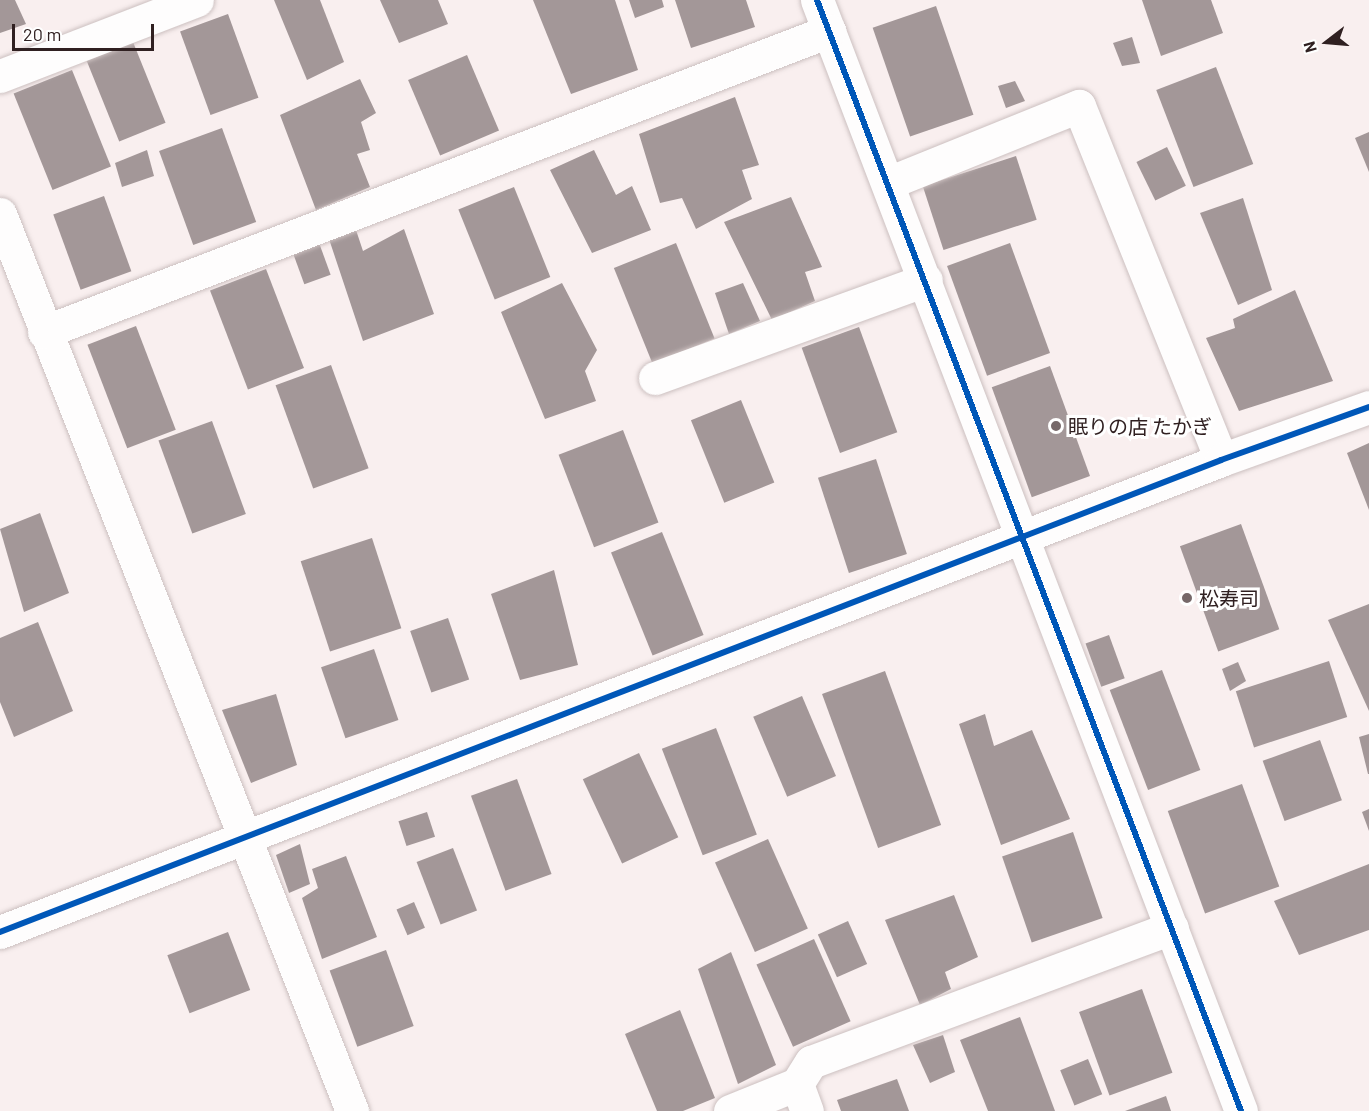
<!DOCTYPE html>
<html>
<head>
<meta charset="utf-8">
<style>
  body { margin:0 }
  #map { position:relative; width:1369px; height:1111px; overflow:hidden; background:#f9efef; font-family:Barlow,"Noto Sans JP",sans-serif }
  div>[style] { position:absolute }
  .building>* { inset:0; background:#a39798; transform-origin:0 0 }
  .roads { filter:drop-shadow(0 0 2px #ccc0c0) drop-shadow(0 0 2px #ccc0c0) }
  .street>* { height:33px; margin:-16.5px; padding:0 16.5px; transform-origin:16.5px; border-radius:16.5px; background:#fefdfd }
  .secondary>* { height:33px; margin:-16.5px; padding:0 16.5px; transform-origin:16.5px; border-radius:16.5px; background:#fefdfd }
  .cycleway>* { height:6px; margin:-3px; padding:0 3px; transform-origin:3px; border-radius:3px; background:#0057b8 }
  .dots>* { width:16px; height:16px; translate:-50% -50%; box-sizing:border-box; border:3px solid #fff; border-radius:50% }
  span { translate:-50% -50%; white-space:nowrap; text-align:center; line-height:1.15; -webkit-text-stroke:6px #fff; paint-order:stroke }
  .poi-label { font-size:20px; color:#302021 }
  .left { translate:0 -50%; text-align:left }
  .north { position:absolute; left:1297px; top:12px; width:60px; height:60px; -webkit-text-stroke:4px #fff; paint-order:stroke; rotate:254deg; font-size:16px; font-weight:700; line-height:24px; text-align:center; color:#302021 }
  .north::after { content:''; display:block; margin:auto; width:21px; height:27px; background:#302021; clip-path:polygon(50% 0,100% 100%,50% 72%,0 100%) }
  .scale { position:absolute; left:12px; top:24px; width:142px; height:27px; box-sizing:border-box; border:3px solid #302021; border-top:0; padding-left:8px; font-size:18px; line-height:21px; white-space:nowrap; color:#302021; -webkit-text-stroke:4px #fff; paint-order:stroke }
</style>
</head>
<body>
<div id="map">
  <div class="building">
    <div style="clip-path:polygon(0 0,15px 0,26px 24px,0 33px)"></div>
    <div style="clip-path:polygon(274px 0,320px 0,344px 62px,307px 80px)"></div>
    <div style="clip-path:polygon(380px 0,438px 0,448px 24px,399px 43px)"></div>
    <div style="clip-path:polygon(533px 0,615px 0,638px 70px,571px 94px)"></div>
    <div style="clip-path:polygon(629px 0,662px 0,664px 7px,635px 18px)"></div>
    <div style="clip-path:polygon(675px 0,746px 0,755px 27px,691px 48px)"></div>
    <div style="clip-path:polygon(1142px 0,1211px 0,1223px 33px,1161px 56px)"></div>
    <div style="left:936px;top:6px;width:115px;height:67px;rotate:71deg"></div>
    <div style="left:228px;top:14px;width:89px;height:51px;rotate:70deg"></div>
    <div style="clip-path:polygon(1132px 37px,1140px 63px,1122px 66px,1113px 43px)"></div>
    <div style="left:133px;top:42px;width:87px;height:50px;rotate:68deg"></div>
    <div style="left:467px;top:55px;width:82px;height:64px;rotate:67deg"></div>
    <div style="left:1216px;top:67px;width:104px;height:64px;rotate:69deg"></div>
    <div style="left:72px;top:70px;width:104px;height:63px;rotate:68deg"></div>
    <div style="clip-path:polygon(360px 79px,376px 113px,361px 122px,370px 150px,357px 154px,370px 187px,316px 210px,280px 115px)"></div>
    <div style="clip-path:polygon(1015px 81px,1025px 101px,1006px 108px,998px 86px)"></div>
    <div style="clip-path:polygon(735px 97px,759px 165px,742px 170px,752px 199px,696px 229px,682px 198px,660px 203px,639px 134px)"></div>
    <div style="left:222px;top:128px;width:100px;height:67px;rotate:70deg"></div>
    <div style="clip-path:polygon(1369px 132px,1369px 172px,1355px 138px)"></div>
    <div style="left:1167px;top:147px;width:43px;height:34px;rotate:64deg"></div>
    <div style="clip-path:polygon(147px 150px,154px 176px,122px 187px,115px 163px)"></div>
    <div style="clip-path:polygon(594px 150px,616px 195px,632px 186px,651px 230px,592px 253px,550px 170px)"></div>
    <div style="left:1016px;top:156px;width:67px;height:98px;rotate:72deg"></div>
    <div style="left:514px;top:187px;width:97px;height:60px;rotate:68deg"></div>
    <div style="left:104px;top:196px;width:80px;height:54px;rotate:70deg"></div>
    <div style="clip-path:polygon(791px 197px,822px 267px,805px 272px,815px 301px,772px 320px,724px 222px)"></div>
    <div style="clip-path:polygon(1243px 198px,1272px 290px,1238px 305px,1200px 213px)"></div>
    <div style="clip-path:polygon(404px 229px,434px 314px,363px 341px,329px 239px,356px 230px,363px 251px)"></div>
    <div style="left:318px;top:240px;width:37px;height:28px;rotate:70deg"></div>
    <div style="left:676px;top:243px;width:103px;height:67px;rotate:68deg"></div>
    <div style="left:1010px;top:243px;width:117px;height:67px;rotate:70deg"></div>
    <div style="left:266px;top:269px;width:106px;height:60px;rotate:69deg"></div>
    <div style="clip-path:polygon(562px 283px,597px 350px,585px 371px,596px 401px,545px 419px,501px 312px)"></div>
    <div style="clip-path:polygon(743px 283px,760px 321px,729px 334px,715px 293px)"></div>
    <div style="clip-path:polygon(1295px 290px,1333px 381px,1239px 411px,1206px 338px,1235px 328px,1233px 319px)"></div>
    <div style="left:136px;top:326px;width:111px;height:52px;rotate:69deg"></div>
    <div style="left:859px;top:327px;width:112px;height:61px;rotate:70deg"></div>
    <div style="left:331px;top:365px;width:110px;height:59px;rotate:70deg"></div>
    <div style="left:1050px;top:366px;width:117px;height:62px;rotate:70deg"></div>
    <div style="left:741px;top:400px;width:89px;height:54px;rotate:68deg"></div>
    <div style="left:212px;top:421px;width:99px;height:57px;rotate:70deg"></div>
    <div style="left:623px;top:430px;width:99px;height:69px;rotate:69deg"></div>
    <div style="clip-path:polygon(1369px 443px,1369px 510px,1347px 453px)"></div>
    <div style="left:876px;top:459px;width:100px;height:61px;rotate:72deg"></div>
    <div style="clip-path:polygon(40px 513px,69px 593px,24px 612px,0 529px)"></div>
    <div style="left:1241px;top:524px;width:112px;height:65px;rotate:70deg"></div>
    <div style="left:662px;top:532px;width:111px;height:55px;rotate:68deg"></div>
    <div style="left:372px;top:538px;width:95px;height:75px;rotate:72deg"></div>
    <div style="clip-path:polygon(554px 570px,578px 665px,520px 680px,491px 594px)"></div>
    <div style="clip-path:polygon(1369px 604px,1369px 711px,1328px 620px)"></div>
    <div style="left:448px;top:618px;width:65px;height:40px;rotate:71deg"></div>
    <div style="clip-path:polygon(38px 622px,73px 711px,14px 737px,0 702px,0 638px)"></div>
    <div style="left:1109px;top:635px;width:46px;height:25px;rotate:70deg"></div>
    <div style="left:374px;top:649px;width:75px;height:56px;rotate:71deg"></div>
    <div style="left:1329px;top:661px;width:59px;height:98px;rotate:72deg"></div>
    <div style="clip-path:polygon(1238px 662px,1246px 681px,1230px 691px,1222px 669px)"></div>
    <div style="left:1162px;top:670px;width:107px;height:56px;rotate:69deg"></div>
    <div style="left:885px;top:671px;width:164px;height:67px;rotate:70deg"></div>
    <div style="clip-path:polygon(276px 694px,297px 765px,251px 783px,222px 710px)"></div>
    <div style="left:802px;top:696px;width:87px;height:53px;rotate:67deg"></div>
    <div style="clip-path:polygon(985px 714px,994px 746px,1032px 730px,1070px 819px,1001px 845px,959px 724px)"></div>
    <div style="left:716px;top:728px;width:114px;height:58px;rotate:69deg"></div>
    <div style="clip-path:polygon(1369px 734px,1369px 774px,1368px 774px,1359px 737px)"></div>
    <div style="left:1320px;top:740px;width:64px;height:61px;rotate:70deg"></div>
    <div style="left:639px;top:753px;width:93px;height:62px;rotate:65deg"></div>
    <div style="left:517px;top:779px;width:101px;height:49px;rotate:70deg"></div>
    <div style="left:1242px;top:784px;width:109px;height:79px;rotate:70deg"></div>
    <div style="clip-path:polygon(1369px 809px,1369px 831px,1362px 812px)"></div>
    <div style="left:427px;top:812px;width:26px;height:30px;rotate:72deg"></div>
    <div style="left:1073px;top:832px;width:91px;height:75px;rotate:71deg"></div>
    <div style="left:768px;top:839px;width:98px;height:58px;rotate:66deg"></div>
    <div style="clip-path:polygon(300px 844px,310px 884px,289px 893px,276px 855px)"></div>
    <div style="left:453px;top:848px;width:67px;height:39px;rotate:69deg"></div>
    <div style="clip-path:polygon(346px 856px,377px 937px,322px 959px,302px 898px,318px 888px,312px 869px)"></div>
    <div style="clip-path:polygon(1369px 864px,1369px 930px,1299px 955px,1274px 901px)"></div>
    <div style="clip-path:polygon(954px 895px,978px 957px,945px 972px,951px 989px,920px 1005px,885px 920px)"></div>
    <div style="left:414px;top:902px;width:28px;height:19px;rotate:67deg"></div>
    <div style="left:848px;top:921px;width:47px;height:33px;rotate:66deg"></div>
    <div style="left:228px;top:932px;width:62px;height:65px;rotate:69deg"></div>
    <div style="left:814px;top:939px;width:90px;height:63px;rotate:66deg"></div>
    <div style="left:386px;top:950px;width:81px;height:60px;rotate:70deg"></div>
    <div style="clip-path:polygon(731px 952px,776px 1065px,738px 1084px,698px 969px)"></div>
    <div style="left:1142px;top:989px;width:89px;height:67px;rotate:70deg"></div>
    <div style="clip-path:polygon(680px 1010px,715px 1098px,683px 1111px,657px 1111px,625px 1034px)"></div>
    <div style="clip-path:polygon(1020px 1017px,1055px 1111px,988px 1111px,960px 1040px)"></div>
    <div style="clip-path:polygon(943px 1035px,955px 1072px,930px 1083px,913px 1045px)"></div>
    <div style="left:1088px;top:1059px;width:38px;height:30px;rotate:68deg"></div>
    <div style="clip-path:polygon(897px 1079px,909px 1111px,841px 1111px,837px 1100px)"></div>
    <div style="clip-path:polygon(1166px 1096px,1171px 1111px,1125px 1111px)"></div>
  </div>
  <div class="roads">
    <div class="street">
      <div style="left:817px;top:0;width:1189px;rotate:69.11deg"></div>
      <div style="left:0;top:76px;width:211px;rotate:-21.1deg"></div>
      <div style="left:888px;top:183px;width:206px;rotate:-22deg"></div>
      <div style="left:1079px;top:106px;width:381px;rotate:68.1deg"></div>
      <div style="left:0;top:214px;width:964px;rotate:68.57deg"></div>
      <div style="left:44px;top:332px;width:841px;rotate:-20.98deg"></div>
      <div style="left:655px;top:378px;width:288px;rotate:-19.9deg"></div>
      <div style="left:797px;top:1084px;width:26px;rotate:-58deg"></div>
      <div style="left:811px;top:1062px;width:385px;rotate:-20.4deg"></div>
      <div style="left:730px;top:1111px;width:72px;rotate:-21.9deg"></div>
      <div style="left:797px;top:1084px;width:29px;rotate:70deg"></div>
    </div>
    <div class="secondary">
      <div style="left:0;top:932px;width:1309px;rotate:-21.13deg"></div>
      <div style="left:1221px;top:460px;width:157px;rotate:-19.7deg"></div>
    </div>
  </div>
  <div class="cycleway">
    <div style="left:817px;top:0;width:1189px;rotate:69.11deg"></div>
    <div style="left:0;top:932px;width:1309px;rotate:-21.13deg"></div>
    <div style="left:1221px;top:460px;width:157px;rotate:-19.7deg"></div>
  </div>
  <div class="dots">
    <div style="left:1056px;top:426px;background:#766869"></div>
    <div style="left:1187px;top:598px;background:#766869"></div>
  </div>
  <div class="poi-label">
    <span class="left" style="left:1068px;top:426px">眠りの店 たかぎ</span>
    <span class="left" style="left:1199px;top:598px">松寿司</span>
  </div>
  <div class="north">N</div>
  <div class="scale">20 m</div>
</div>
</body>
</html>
